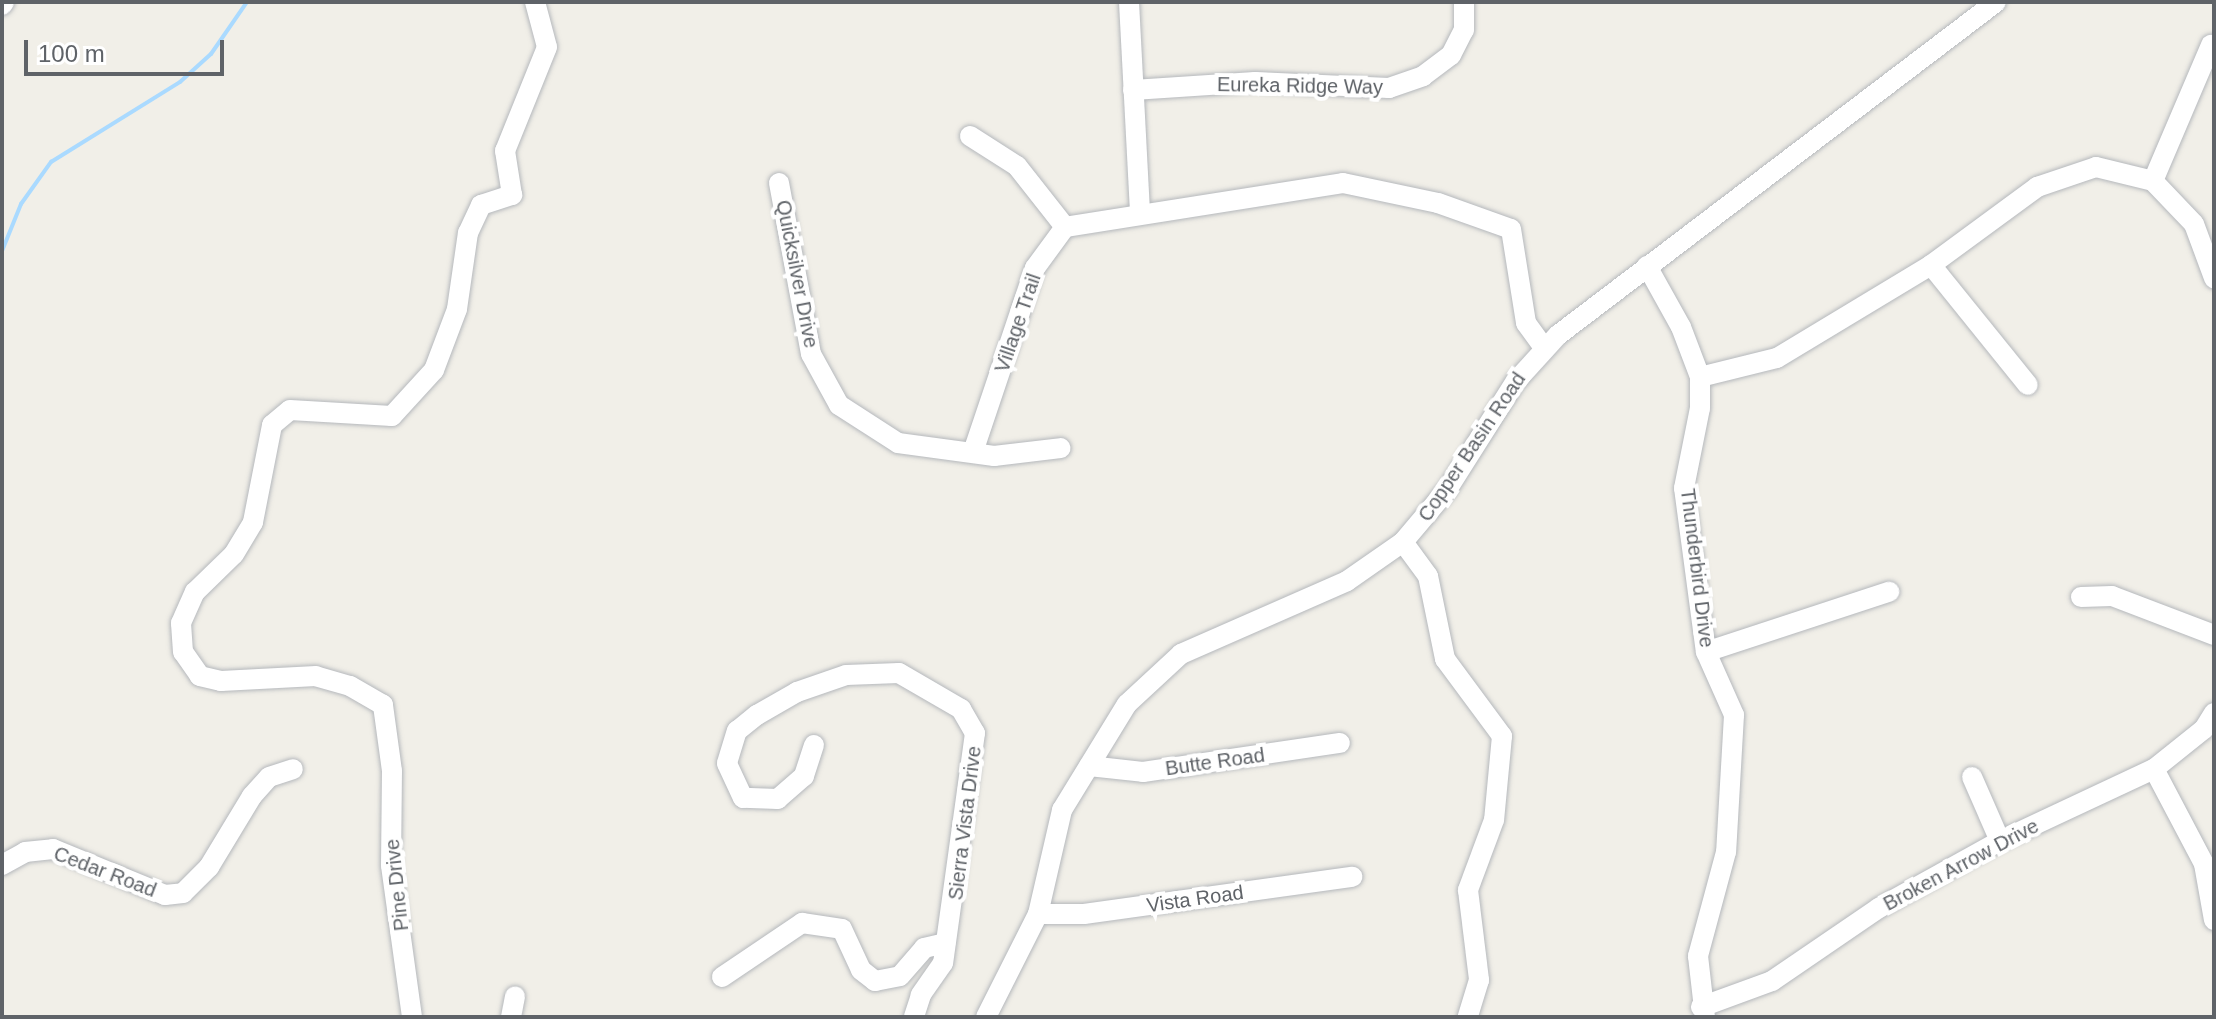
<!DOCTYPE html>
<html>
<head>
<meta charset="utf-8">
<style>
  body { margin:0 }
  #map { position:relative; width:2216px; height:1019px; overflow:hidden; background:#f1efe8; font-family:Arial,sans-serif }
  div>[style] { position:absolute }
  .stream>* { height:4px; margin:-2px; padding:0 2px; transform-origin:2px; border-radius:2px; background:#aadaff }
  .roads { filter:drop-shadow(0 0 2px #b5b8bc) drop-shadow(0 0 2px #b5b8bc) }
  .minor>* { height:20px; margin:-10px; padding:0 10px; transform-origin:10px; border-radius:10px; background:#fff }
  span { translate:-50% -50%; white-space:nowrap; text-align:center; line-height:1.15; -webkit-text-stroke:8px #fff; paint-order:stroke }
  .street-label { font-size:20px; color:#5f6368 }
  .frame { position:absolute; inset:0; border:4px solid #5f6368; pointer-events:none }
  .scale { position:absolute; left:24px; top:40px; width:200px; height:36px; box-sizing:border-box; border:4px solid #5f6368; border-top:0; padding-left:10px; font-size:24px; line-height:28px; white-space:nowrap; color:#5f6368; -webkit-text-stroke:6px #fff; paint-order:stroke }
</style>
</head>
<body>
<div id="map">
  <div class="stream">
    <div style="left:2px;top:251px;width:51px;rotate:-68deg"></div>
    <div style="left:21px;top:204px;width:52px;rotate:-54.5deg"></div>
    <div style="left:51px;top:162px;width:152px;rotate:-31.8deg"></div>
    <div style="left:180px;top:82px;width:42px;rotate:-42.1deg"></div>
    <div style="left:211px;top:54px;width:63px;rotate:-55.3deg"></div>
  </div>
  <div class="roads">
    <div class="minor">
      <div style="left:1129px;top:2px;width:211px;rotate:87deg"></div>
      <div style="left:2px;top:5px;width:4px;rotate:-56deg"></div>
      <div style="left:1133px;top:90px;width:122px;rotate:-3.8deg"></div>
      <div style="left:1255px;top:82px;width:134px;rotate:2.6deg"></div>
      <div style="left:1389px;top:88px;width:36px;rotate:-19deg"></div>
      <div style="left:1423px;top:76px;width:35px;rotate:-37deg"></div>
      <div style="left:1451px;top:55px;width:28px;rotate:-63deg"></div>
      <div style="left:1464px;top:30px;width:28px;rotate:-90deg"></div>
      <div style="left:970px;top:136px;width:56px;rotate:32.6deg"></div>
      <div style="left:1017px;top:166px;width:78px;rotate:51.8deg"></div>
      <div style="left:2153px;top:181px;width:148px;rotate:-66.9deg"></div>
      <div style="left:2153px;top:181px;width:59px;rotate:46.4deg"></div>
      <div style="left:2194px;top:224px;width:58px;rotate:69.7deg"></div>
      <div style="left:779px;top:183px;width:174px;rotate:79.4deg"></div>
      <div style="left:811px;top:354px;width:58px;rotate:61.2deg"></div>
      <div style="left:839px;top:405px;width:70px;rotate:32.8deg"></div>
      <div style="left:898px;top:443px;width:97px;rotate:7.7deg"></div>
      <div style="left:994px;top:456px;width:67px;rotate:-6.8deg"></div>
      <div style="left:1931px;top:265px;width:154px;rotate:51.1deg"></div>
      <div style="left:1647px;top:266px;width:70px;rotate:60.9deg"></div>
      <div style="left:1681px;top:327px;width:53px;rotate:69.2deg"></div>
      <div style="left:1700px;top:377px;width:31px;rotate:90deg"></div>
      <div style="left:1700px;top:408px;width:82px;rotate:101.3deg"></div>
      <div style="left:1684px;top:488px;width:165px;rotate:82.4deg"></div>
      <div style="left:1706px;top:652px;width:69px;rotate:66deg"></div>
      <div style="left:1734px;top:715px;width:137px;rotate:93.3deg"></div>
      <div style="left:1726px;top:852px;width:108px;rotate:105.1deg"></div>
      <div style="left:1698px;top:956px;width:61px;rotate:83.5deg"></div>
      <div style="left:1700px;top:377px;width:79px;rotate:-13.9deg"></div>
      <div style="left:1777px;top:358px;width:180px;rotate:-31.1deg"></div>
      <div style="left:1931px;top:265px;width:132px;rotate:-36.3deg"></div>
      <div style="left:2037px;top:187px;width:62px;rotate:-18.7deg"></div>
      <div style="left:2096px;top:167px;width:59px;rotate:13.8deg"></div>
      <div style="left:973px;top:452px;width:194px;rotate:-71.4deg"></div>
      <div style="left:1035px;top:268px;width:51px;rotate:-53.8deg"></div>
      <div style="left:1065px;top:227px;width:281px;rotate:-9deg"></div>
      <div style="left:1343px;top:183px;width:97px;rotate:11.9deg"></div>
      <div style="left:1438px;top:203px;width:77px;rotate:19.6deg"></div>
      <div style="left:1511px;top:229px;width:95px;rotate:80.9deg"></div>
      <div style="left:1526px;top:323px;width:32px;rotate:54deg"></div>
      <div style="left:1403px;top:542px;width:42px;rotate:53.7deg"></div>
      <div style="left:1428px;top:576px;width:85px;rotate:78.4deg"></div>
      <div style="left:1445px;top:659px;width:96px;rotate:53.5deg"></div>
      <div style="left:1502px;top:736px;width:84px;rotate:95.4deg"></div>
      <div style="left:1494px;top:820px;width:75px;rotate:110.4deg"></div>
      <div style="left:1468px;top:890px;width:91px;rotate:83deg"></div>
      <div style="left:1479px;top:980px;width:39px;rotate:107deg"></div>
      <div style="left:2081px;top:597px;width:31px;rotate:-2deg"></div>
      <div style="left:2112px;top:596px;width:109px;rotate:20.9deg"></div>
      <div style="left:1706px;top:652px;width:193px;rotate:-18.2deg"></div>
      <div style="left:814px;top:745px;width:33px;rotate:108deg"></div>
      <div style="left:804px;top:776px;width:35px;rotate:139deg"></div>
      <div style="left:778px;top:799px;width:35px;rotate:-178deg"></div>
      <div style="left:743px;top:798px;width:38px;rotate:-115deg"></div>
      <div style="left:727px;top:763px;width:34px;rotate:-73deg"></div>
      <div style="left:737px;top:731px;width:26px;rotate:-39deg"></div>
      <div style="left:757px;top:715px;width:46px;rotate:-29.9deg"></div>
      <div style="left:797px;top:692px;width:52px;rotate:-19.1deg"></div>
      <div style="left:846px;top:675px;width:53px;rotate:-2.2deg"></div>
      <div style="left:899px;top:673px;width:72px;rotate:30.1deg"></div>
      <div style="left:961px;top:709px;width:28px;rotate:60deg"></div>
      <div style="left:975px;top:733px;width:232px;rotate:97.9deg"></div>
      <div style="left:943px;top:963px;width:39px;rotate:125deg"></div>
      <div style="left:921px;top:995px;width:23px;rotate:108deg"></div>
      <div style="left:1089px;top:766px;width:54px;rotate:6.3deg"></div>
      <div style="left:1143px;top:772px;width:199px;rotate:-8.4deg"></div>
      <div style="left:2154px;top:769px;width:107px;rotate:62.2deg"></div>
      <div style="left:2204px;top:864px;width:57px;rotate:79.9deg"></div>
      <div style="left:1972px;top:777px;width:70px;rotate:66.4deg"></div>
      <div style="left:2px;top:865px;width:26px;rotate:-29deg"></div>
      <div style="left:25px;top:852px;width:28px;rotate:-6deg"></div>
      <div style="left:53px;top:849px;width:121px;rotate:22.3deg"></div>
      <div style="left:165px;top:895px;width:18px;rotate:-6deg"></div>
      <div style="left:183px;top:893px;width:37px;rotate:-45deg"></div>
      <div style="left:209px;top:867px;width:83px;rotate:-58.8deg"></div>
      <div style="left:252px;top:796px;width:25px;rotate:-48deg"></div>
      <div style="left:269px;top:777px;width:25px;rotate:-18deg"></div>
      <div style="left:1038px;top:914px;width:46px"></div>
      <div style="left:1084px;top:914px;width:271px;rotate:-7.9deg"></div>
      <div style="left:722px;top:977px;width:97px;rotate:-34deg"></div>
      <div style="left:802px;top:923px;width:40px;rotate:8.5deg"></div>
      <div style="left:842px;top:929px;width:45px;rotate:65.1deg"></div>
      <div style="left:861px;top:970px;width:18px;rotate:38deg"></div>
      <div style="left:875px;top:981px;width:25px;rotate:-11deg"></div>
      <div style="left:900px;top:976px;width:37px;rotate:-49deg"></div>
      <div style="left:924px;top:948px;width:22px;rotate:-13deg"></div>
      <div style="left:1701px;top:1007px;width:76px;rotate:-20.1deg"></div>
      <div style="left:1772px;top:981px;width:130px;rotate:-34.3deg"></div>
      <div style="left:1879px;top:908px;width:138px;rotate:-29deg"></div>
      <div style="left:2000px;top:841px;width:170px;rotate:-25.1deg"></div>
      <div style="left:2154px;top:769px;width:64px;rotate:-38.7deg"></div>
      <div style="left:2204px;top:729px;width:19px;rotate:-58deg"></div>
      <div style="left:412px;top:1017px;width:153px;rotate:-97.9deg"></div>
      <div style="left:391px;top:865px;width:94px;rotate:-89.4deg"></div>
      <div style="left:392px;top:771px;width:67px;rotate:-97.8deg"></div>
      <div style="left:383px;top:705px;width:38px;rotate:-150deg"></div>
      <div style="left:350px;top:686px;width:35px;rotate:-164deg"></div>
      <div style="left:316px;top:676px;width:95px;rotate:177deg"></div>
      <div style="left:221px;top:681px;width:22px;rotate:-167deg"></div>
      <div style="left:200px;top:676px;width:29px;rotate:-125deg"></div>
      <div style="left:183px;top:652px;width:29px;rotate:-94deg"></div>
      <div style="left:181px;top:623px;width:34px;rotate:-66deg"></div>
      <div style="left:195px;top:592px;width:54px;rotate:-44.3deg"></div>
      <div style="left:234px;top:554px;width:37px;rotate:-59deg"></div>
      <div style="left:253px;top:522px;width:99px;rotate:-78.9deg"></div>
      <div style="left:272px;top:425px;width:23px;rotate:-40deg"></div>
      <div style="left:290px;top:410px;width:102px;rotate:3.4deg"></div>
      <div style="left:392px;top:416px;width:62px;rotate:-47.6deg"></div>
      <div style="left:434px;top:370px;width:65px;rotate:-69.3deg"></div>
      <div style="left:457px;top:309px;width:77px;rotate:-81.8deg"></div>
      <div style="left:468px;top:233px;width:31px;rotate:-65deg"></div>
      <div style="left:481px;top:205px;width:33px;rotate:-18deg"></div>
      <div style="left:512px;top:195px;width:45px;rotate:-99deg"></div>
      <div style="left:505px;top:151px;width:112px;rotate:-68deg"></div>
      <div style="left:547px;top:47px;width:47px;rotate:-104.9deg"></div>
      <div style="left:511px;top:1017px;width:21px;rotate:-79deg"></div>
      <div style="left:986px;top:1017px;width:115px;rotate:-63.2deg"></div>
      <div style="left:1038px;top:914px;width:107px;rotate:-77deg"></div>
      <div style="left:1062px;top:810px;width:124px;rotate:-58.5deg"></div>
      <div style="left:1127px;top:704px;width:74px;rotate:-42.8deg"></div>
      <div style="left:1181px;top:654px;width:181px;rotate:-23.7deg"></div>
      <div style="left:1347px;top:581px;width:68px;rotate:-34.9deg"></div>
      <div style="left:1403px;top:542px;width:68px;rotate:-49.8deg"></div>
      <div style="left:1447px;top:490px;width:129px;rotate:-57.7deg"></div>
      <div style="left:1516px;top:381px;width:62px;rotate:-47.6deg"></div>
      <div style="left:1558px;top:335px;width:550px;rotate:-37.24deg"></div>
    </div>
  </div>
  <div class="street-label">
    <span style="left:1300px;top:86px;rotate:1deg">Eureka Ridge Way</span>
    <span style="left:797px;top:274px;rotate:79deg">Quicksilver Drive</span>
    <span style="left:1018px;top:323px;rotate:-71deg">Village Trail</span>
    <span style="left:1472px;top:447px;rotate:-56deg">Copper Basin Road</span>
    <span style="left:1697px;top:568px;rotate:83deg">Thunderbird Drive</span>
    <span style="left:1215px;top:762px;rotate:-8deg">Butte Road</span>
    <span style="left:965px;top:823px;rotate:-83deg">Sierra Vista Drive</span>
    <span style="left:1961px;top:865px;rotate:-28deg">Broken Arrow Drive</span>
    <span style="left:105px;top:872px;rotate:21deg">Cedar Road</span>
    <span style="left:397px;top:885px;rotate:-96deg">Pine Drive</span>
    <span style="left:1195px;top:899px;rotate:-8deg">Vista Road</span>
  </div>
  <div class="frame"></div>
  <div class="scale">100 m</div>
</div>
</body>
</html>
